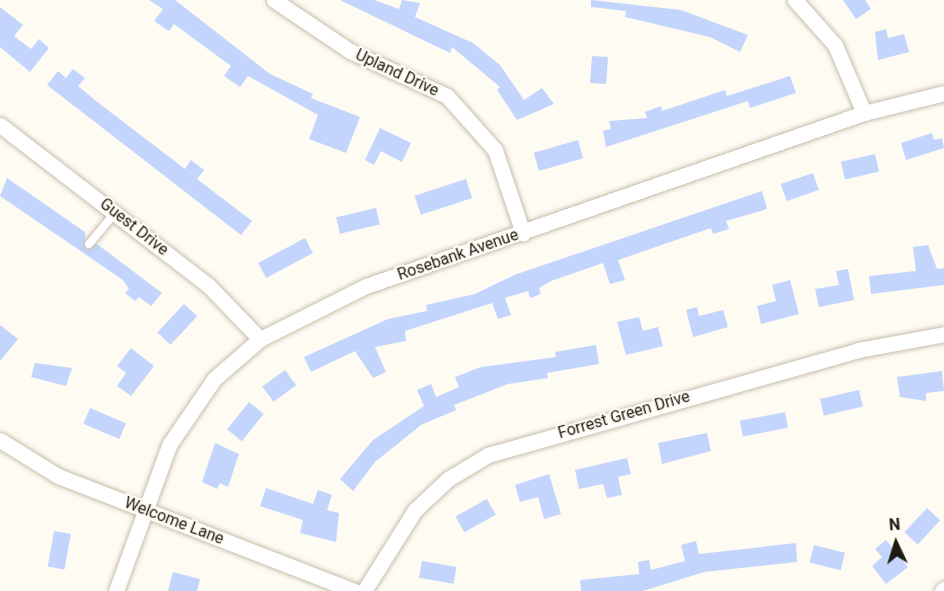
<!DOCTYPE html>
<html>
<head>
<meta charset="utf-8">
<style>
  body { margin:0 }
  #map { position:relative; width:944px; height:591px; overflow:hidden; background:#fefbf3; font-family:Roboto,sans-serif }
  div>[style] { position:absolute }
  .building>* { inset:0; background:#c3d5fc; transform-origin:0 0 }
  .roads { filter:drop-shadow(0 0 2px #c6beab) drop-shadow(0 0 2px #c6beab) }
  .lane>* { height:8px; margin:-4px; padding:0 4px; transform-origin:4px; border-radius:4px; background:#fff }
  .street>* { height:15px; margin:-7.5px; padding:0 7.5px; transform-origin:7.5px; border-radius:7.5px; background:#fff }
  span { translate:-50% -50%; white-space:nowrap; text-align:center; line-height:1.15; -webkit-text-stroke:4.5px #fefbf3; paint-order:stroke }
  .street-label { font-size:16px; color:#1e1b14 }
  .north { position:absolute; left:866px; top:513px; width:60px; height:60px; -webkit-text-stroke:4px #fefbf3; paint-order:stroke; rotate:356deg; font-size:16px; font-weight:700; line-height:24px; text-align:center; color:#1e1b14 }
  .north::after { content:''; display:block; margin:auto; width:21px; height:27px; background:#1e1b14; clip-path:polygon(50% 0,100% 100%,50% 72%,0 100%) }
</style>
</head>
<body>
<div id="map">
  <div class="building">
    <div style="clip-path:polygon(149px 0,175px 0,270px 74px,313px 94px,311px 98px,360px 117px,346px 153px,309px 139px,318px 115px,248px 76px,240px 87px,224px 76px,231px 66px,174px 24px,169px 31px,154px 21px,163px 9px)"></div>
    <div style="clip-path:polygon(340px 0,374px 0,399px 9px,402px 0,420px 3px,415px 17px,473px 43px,500px 65px,524px 100px,542px 88px,554px 104px,517px 120px,497px 90px,500px 87px,452px 47px,450px 53px)"></div>
    <div style="clip-path:polygon(591px 0,681px 10px,748px 35px,740px 52px,710px 37px,625px 17px,626px 11px,591px 7px)"></div>
    <div style="clip-path:polygon(843px 0,865px 0,871px 9px,856px 19px)"></div>
    <div style="clip-path:polygon(0 7px,23px 25px,14px 36px,31px 49px,39px 39px,49px 48px,30px 72px,0 47px)"></div>
    <div style="clip-path:polygon(886px 29px,888px 38px,904px 34px,909px 52px,878px 60px,875px 32px)"></div>
    <div style="left:592px;top:56px;width:16px;height:27px;rotate:4deg"></div>
    <div style="clip-path:polygon(73px 69px,85px 78px,78px 86px,96px 101px,185px 169px,191px 160px,204px 170px,197px 179px,252px 221px,241px 235px,47px 85px,58px 71px,66px 78px)"></div>
    <div style="clip-path:polygon(790px 76px,796px 93px,750px 108px,748px 101px,606px 147px,603px 131px,611px 129px,609px 121px,647px 118px,645px 112px,661px 106px,662px 111px,725px 90px,727px 96px)"></div>
    <div style="clip-path:polygon(380px 128px,411px 143px,402px 162px,381px 151px,374px 165px,365px 160px)"></div>
    <div style="clip-path:polygon(932px 133px,934px 140px,942px 138px,944px 148px,906px 160px,901px 143px)"></div>
    <div style="left:578px;top:140px;width:19px;height:46px;rotate:74deg"></div>
    <div style="left:875px;top:154px;width:18px;height:35px;rotate:77deg"></div>
    <div style="left:813px;top:173px;width:18px;height:34px;rotate:71deg"></div>
    <div style="clip-path:polygon(7px 178px,85px 232px,86px 249px,97px 244px,162px 293px,151px 306px,139px 297px,135px 301px,125px 293px,129px 289px,123px 280px,0 196px)"></div>
    <div style="left:466px;top:179px;width:20px;height:54px;rotate:72deg"></div>
    <div style="clip-path:polygon(762px 191px,767px 209px,726px 221px,729px 229px,713px 234px,711px 228px,618px 260px,625px 280px,610px 284px,603px 263px,551px 281px,539px 288px,541px 294px,530px 298px,528px 291px,505px 298px,511px 315px,498px 319px,492px 303px,405px 331px,406px 341px,375px 347px,386px 372px,373px 378px,355px 351px,311px 372px,304px 357px,388px 319px,427px 311px,426px 305px,475px 294px,514px 275px)"></div>
    <div style="left:376px;top:208px;width:17px;height:41px;rotate:77deg"></div>
    <div style="left:305px;top:238px;width:17px;height:53px;rotate:62deg"></div>
    <div style="clip-path:polygon(928px 245px,937px 269px,944px 268px,944px 285px,871px 294px,869px 276px,916px 271px,913px 247px)"></div>
    <div style="clip-path:polygon(848px 269px,854px 300px,819px 307px,815px 289px,839px 285px,836px 271px)"></div>
    <div style="clip-path:polygon(790px 280px,799px 314px,761px 324px,757px 306px,776px 301px,772px 285px)"></div>
    <div style="left:184px;top:304px;width:18px;height:39px;rotate:43deg"></div>
    <div style="clip-path:polygon(697px 307px,699px 316px,723px 310px,728px 327px,693px 337px,686px 310px)"></div>
    <div style="clip-path:polygon(639px 317px,643px 331px,658px 327px,663px 346px,626px 355px,617px 322px)"></div>
    <div style="clip-path:polygon(0 325px,18px 339px,0 361px)"></div>
    <div style="clip-path:polygon(596px 345px,599px 364px,547px 373px,548px 378px,508px 384px,454px 405px,456px 410px,421px 425px,375px 462px,353px 491px,340px 479px,373px 440px,424px 406px,417px 390px,431px 384px,436px 397px,459px 387px,455px 377px,481px 367px,556px 357px,555px 352px)"></div>
    <div style="clip-path:polygon(131px 348px,154px 366px,131px 396px,117px 386px,126px 373px,117px 366px)"></div>
    <div style="clip-path:polygon(35px 363px,72px 368px,66px 386px,31px 377px)"></div>
    <div style="left:285px;top:370px;width:19px;height:28px;rotate:54deg"></div>
    <div style="clip-path:polygon(942px 371px,944px 391px,926px 393px,926px 401px,900px 397px,897px 377px)"></div>
    <div style="left:859px;top:390px;width:17px;height:40px;rotate:77deg"></div>
    <div style="left:249px;top:402px;width:19px;height:35px;rotate:39deg"></div>
    <div style="left:90px;top:408px;width:39px;height:17px;rotate:23deg"></div>
    <div style="left:785px;top:412px;width:16px;height:46px;rotate:79deg"></div>
    <div style="clip-path:polygon(707px 433px,711px 451px,662px 464px,658px 443px)"></div>
    <div style="clip-path:polygon(215px 443px,239px 454px,228px 487px,220px 483px,217px 489px,202px 482px)"></div>
    <div style="clip-path:polygon(627px 458px,631px 474px,618px 477px,622px 495px,607px 498px,603px 484px,579px 489px,575px 470px)"></div>
    <div style="clip-path:polygon(549px 474px,561px 514px,544px 519px,538px 497px,520px 502px,515px 485px)"></div>
    <div style="clip-path:polygon(266px 488px,313px 504px,318px 490px,332px 495px,327px 510px,339px 513px,336px 542px,300px 533px,303px 520px,260px 506px)"></div>
    <div style="left:487px;top:499px;width:18px;height:36px;rotate:61deg"></div>
    <div style="left:927px;top:508px;width:18px;height:33px;rotate:43deg"></div>
    <div style="left:54px;top:531px;width:17px;height:36px;rotate:10deg"></div>
    <div style="clip-path:polygon(886px 540px,908px 567px,886px 584px,872px 566px,882px 557px,875px 549px)"></div>
    <div style="clip-path:polygon(696px 541px,699px 554px,796px 543px,797px 562px,704px 572px,643px 591px,581px 591px,580px 580px,639px 574px,638px 562px,649px 560px,651px 570px,685px 561px,681px 545px)"></div>
    <div style="left:814px;top:545px;width:32px;height:18px;rotate:14deg"></div>
    <div style="left:422px;top:561px;width:35px;height:17px;rotate:10deg"></div>
    <div style="clip-path:polygon(173px 572px,200px 579px,197px 591px,168px 591px)"></div>
  </div>
  <div class="roads">
    <div class="lane">
      <div style="left:89px;top:244px;width:40px;rotate:-50deg"></div>
    </div>
    <div class="street">
      <div style="left:274px;top:0;width:92px;rotate:33.9deg"></div>
      <div style="left:350px;top:51px;width:107px;rotate:24.9deg"></div>
      <div style="left:447px;top:96px;width:72px;rotate:48.4deg"></div>
      <div style="left:495px;top:150px;width:88px;rotate:71.4deg"></div>
      <div style="left:795px;top:0;width:60px;rotate:48.4deg"></div>
      <div style="left:835px;top:45px;width:74px;rotate:66.9deg"></div>
      <div style="left:0;top:125px;width:262px;rotate:37.6deg"></div>
      <div style="left:208px;top:285px;width:75px;rotate:46.1deg"></div>
      <div style="left:0;top:440px;width:68px;rotate:31.8deg"></div>
      <div style="left:58px;top:476px;width:318px;rotate:21.2deg"></div>
      <div style="left:116px;top:591px;width:155px;rotate:-70deg"></div>
      <div style="left:169px;top:445px;width:80px;rotate:-55.7deg"></div>
      <div style="left:214px;top:379px;width:61px;rotate:-41deg"></div>
      <div style="left:260px;top:339px;width:119px;rotate:-26.6deg"></div>
      <div style="left:366px;top:286px;width:527px;rotate:-19.16deg"></div>
      <div style="left:864px;top:113px;width:82px;rotate:-14deg"></div>
      <div style="left:364px;top:591px;width:96px;rotate:-57.8deg"></div>
      <div style="left:415px;top:510px;width:45px;rotate:-43.2deg"></div>
      <div style="left:448px;top:479px;width:47px;rotate:-31deg"></div>
      <div style="left:488px;top:455px;width:385px;rotate:-15.8deg"></div>
      <div style="left:858px;top:350px;width:87px;rotate:-10.5deg"></div>
      <div style="left:942px;top:591px;width:3px;rotate:-45deg"></div>
    </div>
  </div>
  <div class="street-label">
    <span style="left:397px;top:73px;rotate:25deg">Upland Drive</span>
    <span style="left:134px;top:227px;rotate:38deg">Guest Drive</span>
    <span style="left:458px;top:255px;rotate:-19deg">Rosebank Avenue</span>
    <span style="left:624px;top:415px;rotate:-16deg">Forrest Green Drive</span>
    <span style="left:174px;top:521px;rotate:21deg">Welcome Lane</span>
  </div>
  <div class="north">N</div>
</div>
</body>
</html>
